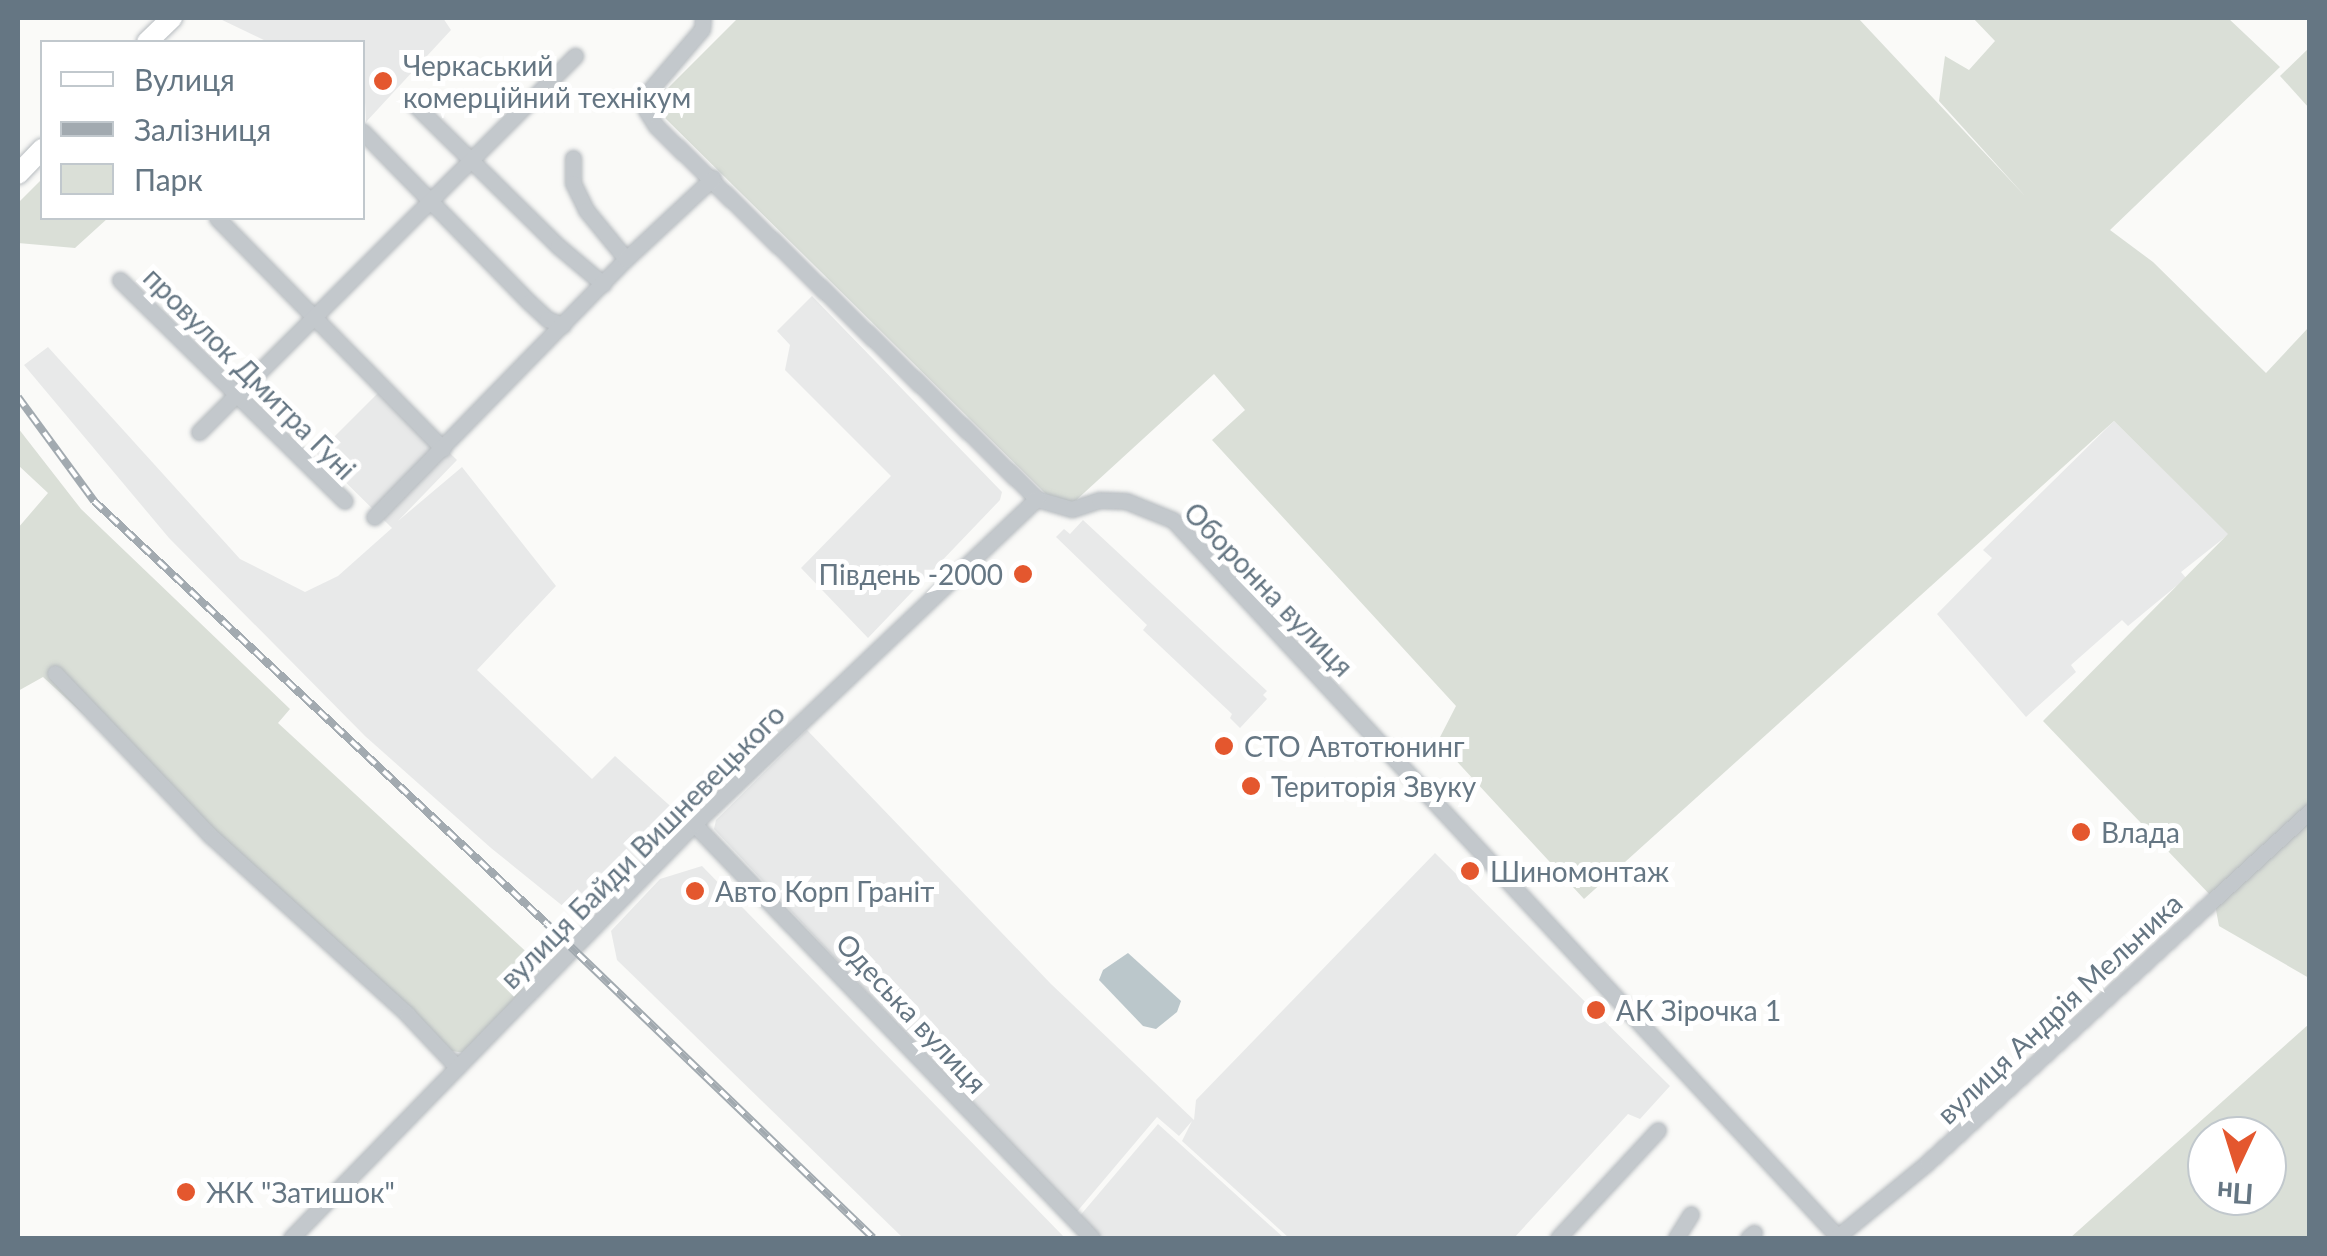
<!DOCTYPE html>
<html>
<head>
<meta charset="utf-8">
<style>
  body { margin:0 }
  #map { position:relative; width:2327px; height:1256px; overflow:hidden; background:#fafaf8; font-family:Lato,sans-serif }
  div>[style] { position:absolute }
  .built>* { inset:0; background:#e8e9e9 }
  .green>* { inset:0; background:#dadfd7 }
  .water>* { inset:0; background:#bbc7cb }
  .roads { filter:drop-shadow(0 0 2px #b5babe) drop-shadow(0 0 2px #b5babe) }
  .minor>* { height:15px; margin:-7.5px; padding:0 7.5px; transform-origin:7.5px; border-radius:7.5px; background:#c3c8cc }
  .major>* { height:20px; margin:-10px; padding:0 10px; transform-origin:10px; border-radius:10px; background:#fff }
  .rail>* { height:8px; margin-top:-4px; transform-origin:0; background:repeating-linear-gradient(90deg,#fff 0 11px,#a2aab0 0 22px); box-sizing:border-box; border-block:2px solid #a2aab0 }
  .dots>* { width:28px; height:28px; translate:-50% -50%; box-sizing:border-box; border:5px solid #fff; border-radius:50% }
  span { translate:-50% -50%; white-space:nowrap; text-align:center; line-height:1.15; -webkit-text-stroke:10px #fff; paint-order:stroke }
  .poi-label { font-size:28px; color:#657683 }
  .left { translate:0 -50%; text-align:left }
  .right { translate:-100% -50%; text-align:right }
  .street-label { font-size:28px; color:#657683 }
  .frame { position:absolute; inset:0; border:20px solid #657683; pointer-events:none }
  .legend { position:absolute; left:40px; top:40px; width:325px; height:180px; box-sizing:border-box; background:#fff; border:2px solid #c1c8cd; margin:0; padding:12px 18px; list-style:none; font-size:30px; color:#657683 }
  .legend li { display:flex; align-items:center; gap:20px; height:50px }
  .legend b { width:50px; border:2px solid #c1c8cd }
  .north { position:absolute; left:2187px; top:1116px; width:100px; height:100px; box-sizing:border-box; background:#fff; border:2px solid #c1c8cd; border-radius:50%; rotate:184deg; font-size:28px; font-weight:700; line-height:40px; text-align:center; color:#657683 }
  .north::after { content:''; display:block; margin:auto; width:35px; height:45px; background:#e4572e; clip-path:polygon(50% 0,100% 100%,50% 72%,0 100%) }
</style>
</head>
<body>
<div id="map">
  <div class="built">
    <div style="clip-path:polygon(218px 18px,443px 18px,451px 30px,366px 122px,362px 42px,268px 42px)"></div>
    <div style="clip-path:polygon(812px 296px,1002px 492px,1000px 500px,868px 638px,801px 568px,891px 476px,785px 370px,790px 345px,777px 331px)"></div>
    <div style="clip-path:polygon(48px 347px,240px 559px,305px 592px,338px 576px,392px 528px,317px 454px,383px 388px,457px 460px,398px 521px,462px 467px,556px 586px,477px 670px,592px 779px,615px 756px,689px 823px,585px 924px,491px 848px,365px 736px,169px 538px,24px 365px)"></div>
    <div style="clip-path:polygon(2114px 421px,2229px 534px,2181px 572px,2186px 578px,2128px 626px,2122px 620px,2071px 665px,2076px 672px,2026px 717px,1937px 614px,1992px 558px,1983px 550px)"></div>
    <div style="clip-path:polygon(1083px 520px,1267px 691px,1263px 695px,1267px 699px,1240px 728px,1230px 718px,1232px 714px,1143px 630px,1147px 625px,1056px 537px,1064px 529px,1070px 534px)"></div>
    <div style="clip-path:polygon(807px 730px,1051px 984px,1194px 1120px,1196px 1100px,1435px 853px,1670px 1086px,1640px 1119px,1628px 1114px,1514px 1238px,1289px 1238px,1182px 1141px,1192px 1121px,1179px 1136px,1157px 1117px,1075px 1214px,714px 829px,716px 820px)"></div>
    <div style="clip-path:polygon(702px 866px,1065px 1238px,903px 1238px,617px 960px,611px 931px,660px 879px)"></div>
    <div style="clip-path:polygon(1158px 1124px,1284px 1238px,1099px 1238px,1078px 1218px)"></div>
  </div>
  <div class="green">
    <div style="clip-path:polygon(738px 18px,1858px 18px,2025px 196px,1939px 101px,1945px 56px,1969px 70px,1995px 41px,1973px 18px,2228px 18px,2280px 67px,2110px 230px,2153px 262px,2266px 373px,2309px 327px,2309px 978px,2219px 926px,2214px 899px,2043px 721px,2228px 534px,2114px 421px,1584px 899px,1438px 741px,1456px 706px,1212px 440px,1245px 410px,1214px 374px,1073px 503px,1052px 500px,661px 114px,661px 95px)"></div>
    <div style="clip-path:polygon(2309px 48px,2309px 108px,2280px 76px)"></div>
    <div style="clip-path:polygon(42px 179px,42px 218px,108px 218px,75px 248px,18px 243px,18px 203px)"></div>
    <div style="clip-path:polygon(18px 428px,81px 509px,290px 709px,278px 723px,533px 958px,538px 954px,547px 962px,466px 1053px,451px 1051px,43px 677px,18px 691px,18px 528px,48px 493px,18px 465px)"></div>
    <div style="clip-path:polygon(evenodd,2309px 1024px,2309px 1238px,2070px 1238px,2309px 1024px,2207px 1136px,2267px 1136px,2267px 1196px,2207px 1196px,2207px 1136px)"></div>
  </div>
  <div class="water">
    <div style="clip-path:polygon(1128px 953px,1181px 1001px,1177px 1012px,1156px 1029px,1143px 1026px,1099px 980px,1103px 970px)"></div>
  </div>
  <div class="roads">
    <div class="minor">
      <div style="left:703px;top:18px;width:11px;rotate:95deg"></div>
      <div style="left:702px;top:29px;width:80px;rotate:130.4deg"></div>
      <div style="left:650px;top:90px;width:20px;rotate:101deg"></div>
      <div style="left:646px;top:110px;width:19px;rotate:58deg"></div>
      <div style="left:656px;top:126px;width:533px;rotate:44.39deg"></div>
      <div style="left:1037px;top:499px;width:36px;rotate:16deg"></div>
      <div style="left:1072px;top:509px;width:28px;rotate:-18deg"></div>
      <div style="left:1099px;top:500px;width:27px;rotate:2deg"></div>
      <div style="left:1126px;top:501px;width:51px;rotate:22deg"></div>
      <div style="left:1173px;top:520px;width:979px;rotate:47.15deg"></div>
      <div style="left:413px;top:103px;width:204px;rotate:44.6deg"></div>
      <div style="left:558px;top:246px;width:59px;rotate:40.2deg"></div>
      <div style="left:362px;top:131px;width:239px;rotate:45.7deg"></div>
      <div style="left:529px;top:302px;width:25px;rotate:43deg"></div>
      <div style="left:547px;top:319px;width:17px;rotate:21deg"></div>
      <div style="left:573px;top:158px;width:25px;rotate:90deg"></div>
      <div style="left:573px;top:183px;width:30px;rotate:64deg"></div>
      <div style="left:586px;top:210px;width:63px;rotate:50.8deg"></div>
      <div style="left:217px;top:218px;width:323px;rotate:45.6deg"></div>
      <div style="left:120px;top:280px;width:315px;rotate:44.5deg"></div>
      <div style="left:199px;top:432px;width:532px;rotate:-45deg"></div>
      <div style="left:374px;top:517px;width:361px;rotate:-45.7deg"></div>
      <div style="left:626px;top:259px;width:119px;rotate:-43deg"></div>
      <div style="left:55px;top:673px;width:226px;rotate:46.3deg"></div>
      <div style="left:211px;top:836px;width:265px;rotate:42.2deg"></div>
      <div style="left:407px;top:1014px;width:73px;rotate:46.7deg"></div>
      <div style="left:694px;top:824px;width:574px;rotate:46.13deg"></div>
      <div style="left:1837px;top:1237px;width:117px;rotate:-39.4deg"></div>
      <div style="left:1927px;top:1163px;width:520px;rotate:-42.58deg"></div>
      <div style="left:291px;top:1238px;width:578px;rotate:-45.77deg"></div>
      <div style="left:694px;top:824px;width:473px;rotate:-43.5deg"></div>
      <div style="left:1558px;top:1238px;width:147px;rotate:-47.2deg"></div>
      <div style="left:1676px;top:1238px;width:28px;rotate:-58deg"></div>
      <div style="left:1748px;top:1238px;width:8px;rotate:-40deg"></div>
    </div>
    <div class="major">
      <div style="left:147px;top:42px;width:35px;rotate:-44deg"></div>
      <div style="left:18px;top:174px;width:35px;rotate:-46deg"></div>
    </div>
  </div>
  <div class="rail">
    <div style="left:18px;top:397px;width:129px;rotate:53.8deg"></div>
    <div style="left:94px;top:501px;width:618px;rotate:43.03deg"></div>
    <div style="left:546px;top:923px;width:454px;rotate:43.9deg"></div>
  </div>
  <div class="dots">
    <div style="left:383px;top:81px;background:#e4572e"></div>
    <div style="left:1023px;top:574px;background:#e4572e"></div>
    <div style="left:1224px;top:746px;background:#e4572e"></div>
    <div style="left:1251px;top:786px;background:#e4572e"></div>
    <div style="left:2081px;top:832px;background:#e4572e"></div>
    <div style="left:1470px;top:871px;background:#e4572e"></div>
    <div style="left:695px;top:891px;background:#e4572e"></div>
    <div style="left:1596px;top:1010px;background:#e4572e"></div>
    <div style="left:186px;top:1192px;background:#e4572e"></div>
  </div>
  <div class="poi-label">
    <span class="left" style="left:403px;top:81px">Черкаський<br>комерційний технікум</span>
    <span class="right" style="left:1003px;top:574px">Південь -2000</span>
    <span class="left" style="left:1244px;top:746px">СТО Автотюнинг</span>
    <span class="left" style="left:1271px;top:786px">Територія Звуку</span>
    <span class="left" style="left:2101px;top:832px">Влада</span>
    <span class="left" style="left:1490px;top:871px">Шиномонтаж</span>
    <span class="left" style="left:715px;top:891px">Авто Корп Граніт</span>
    <span class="left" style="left:1616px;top:1010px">АК Зірочка 1</span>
    <span class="left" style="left:206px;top:1192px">ЖК "Затишок"</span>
  </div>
  <div class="street-label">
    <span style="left:250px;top:373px;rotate:45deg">провулок Дмитра Гуні</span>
    <span style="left:1269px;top:589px;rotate:46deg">Оборонна вулиця</span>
    <span style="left:642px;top:846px;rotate:-45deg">вулиця Байди Вишневецького</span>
    <span style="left:2059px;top:1008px;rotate:-43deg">вулиця Андрія Мельника</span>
    <span style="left:912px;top:1013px;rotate:47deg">Одеська вулиця</span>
  </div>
  <div class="frame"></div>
  <ul class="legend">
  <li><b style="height:12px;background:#fff"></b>Вулиця</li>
  <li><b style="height:12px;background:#a2aab0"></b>Залізниця</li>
  <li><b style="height:28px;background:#dadfd7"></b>Парк</li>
  </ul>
  <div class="north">Пн</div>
</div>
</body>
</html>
